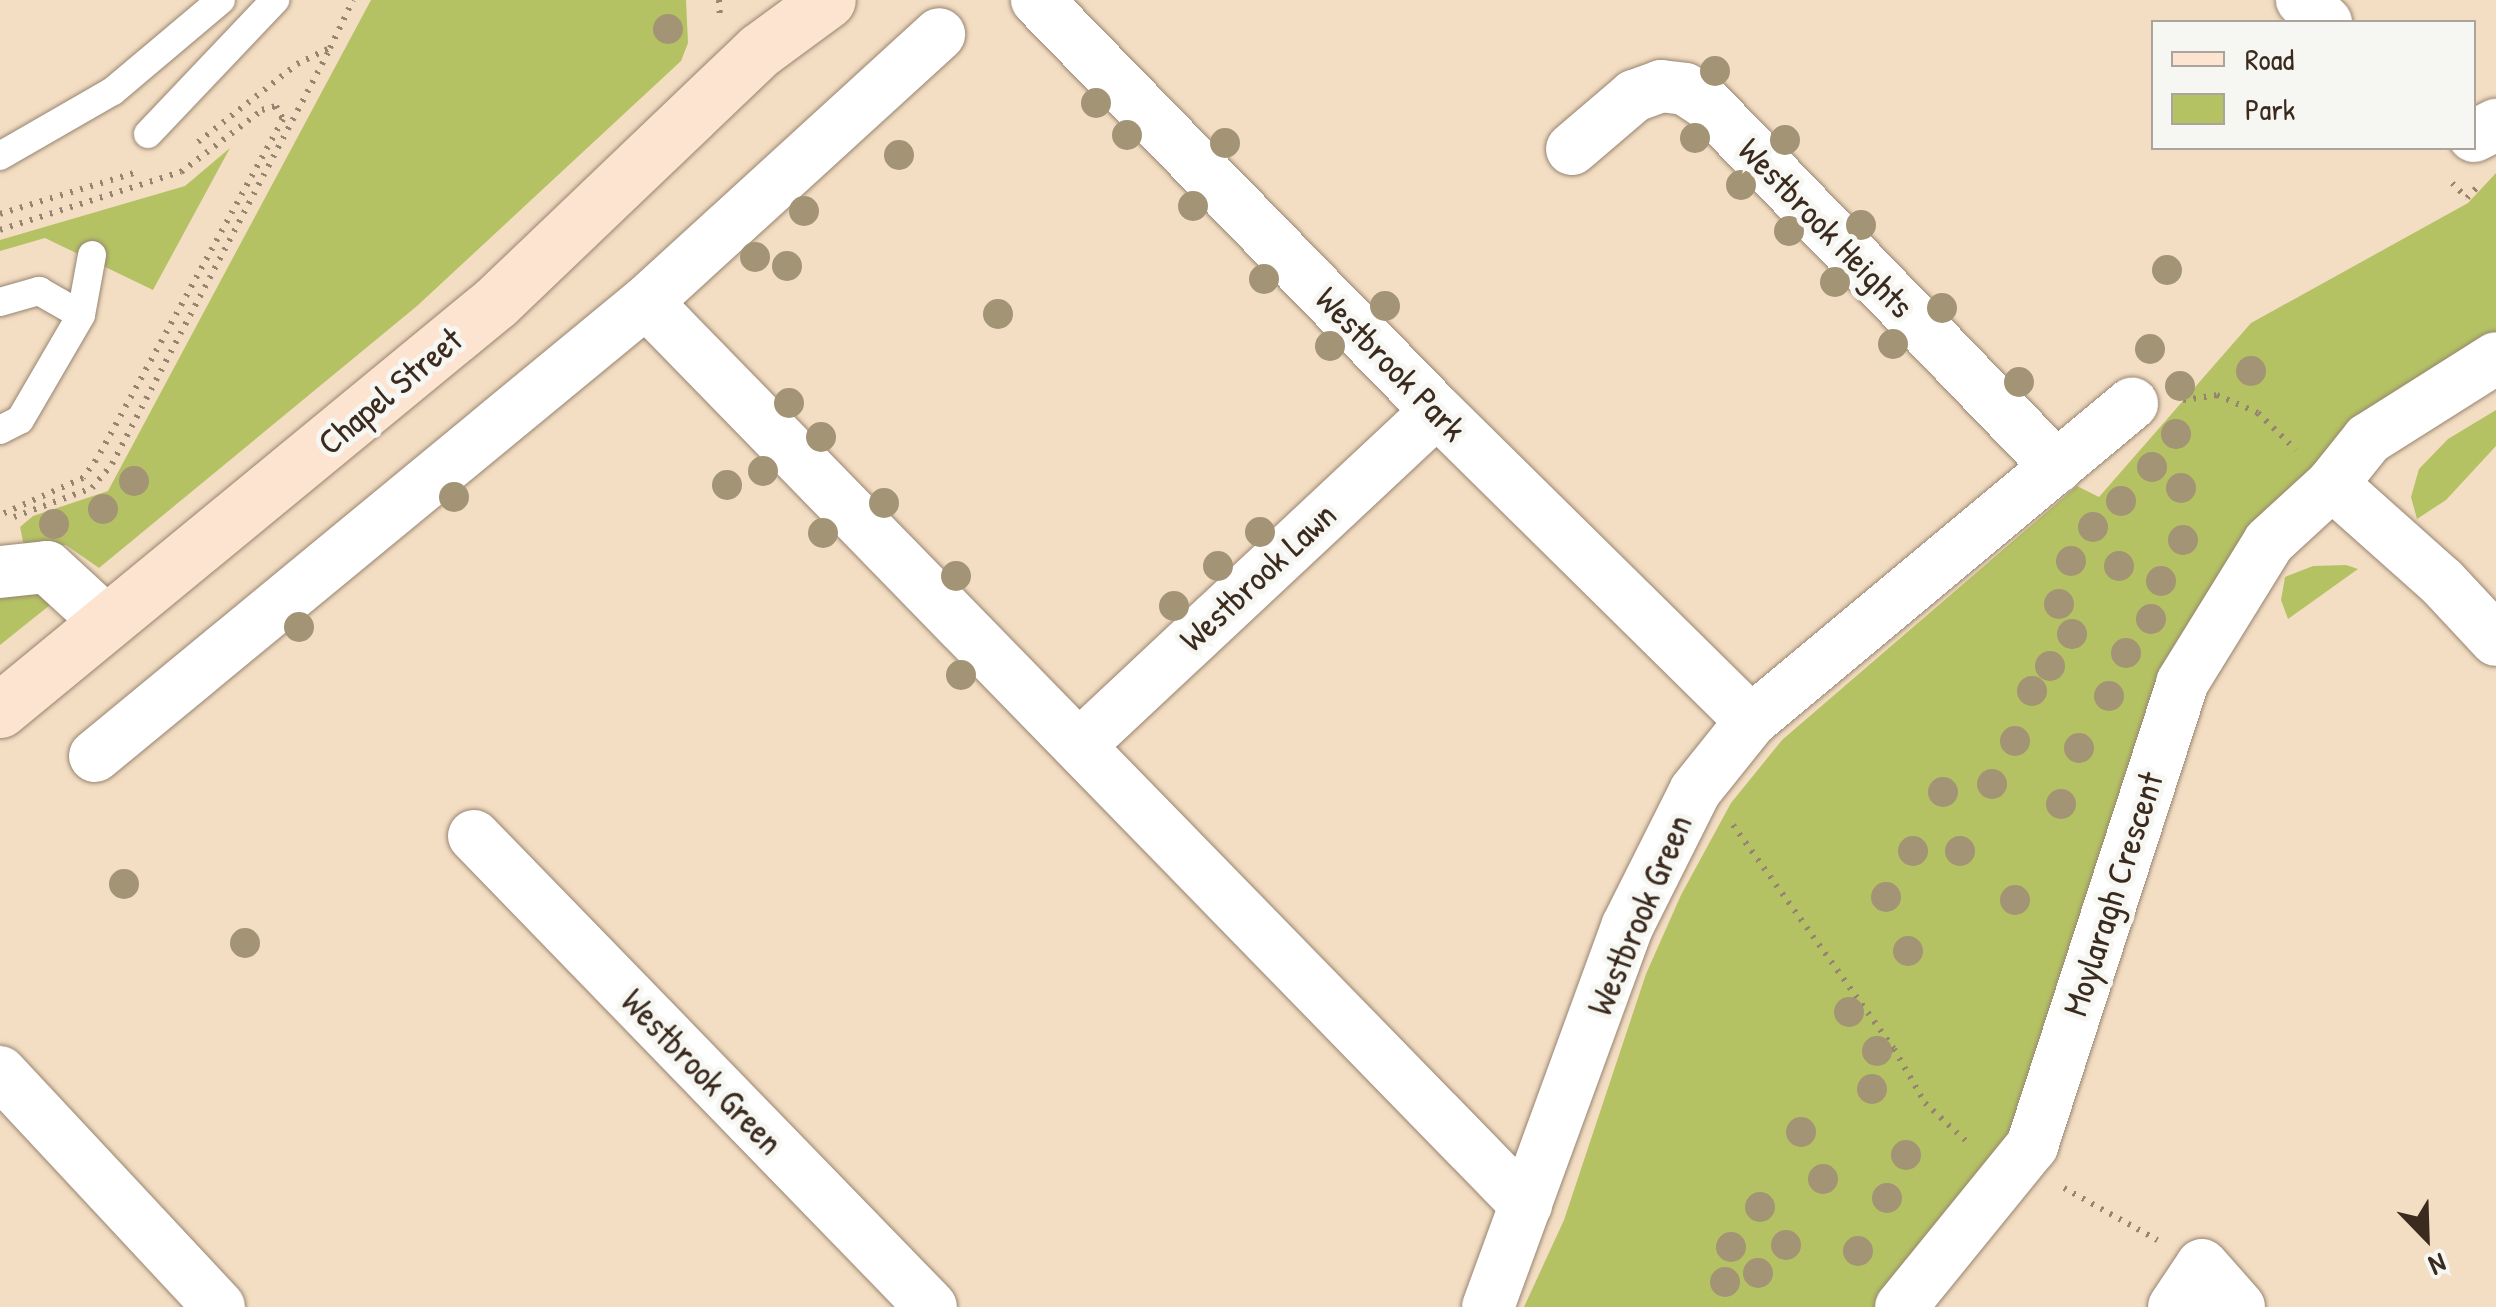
<!DOCTYPE html>
<html>
<head>
<meta charset="utf-8">
<style>
  body { margin:0 }
  #map { position:relative; width:2496px; height:1307px; overflow:hidden; background:#f3ddc3; font-family:"Patrick Hand",sans-serif }
  div>[style] { position:absolute }
  .green>* { inset:0; background:#b5c264 }
  .path>* { height:6px; margin-top:-3px; transform-origin:0; background:repeating-linear-gradient(90deg,#978470 0 2.5px,transparent 0 10.5px) }
  .roads { filter:drop-shadow(0 0 2px #978470) drop-shadow(0 0 2px #978470) }
  .service>* { height:28px; margin:-14px; padding:0 14px; transform-origin:14px; border-radius:14px; background:#fff }
  .minor>* { height:52px; margin:-26px; padding:0 26px; transform-origin:26px; border-radius:26px; background:#fff }
  .secondary>* { height:55px; margin:-27.5px; padding:0 27.5px; transform-origin:27.5px; border-radius:27.5px; background:#fde4d1 }
  .trees>* { width:30px; height:30px; margin:-15px; border-radius:50%; background:#a29474 }
  span { translate:-50% -50%; white-space:nowrap; text-align:center; line-height:1.15; -webkit-text-stroke:10px #f6f6f2; paint-order:stroke }
  .street-label { font-size:35px; color:#3b2a1e }
  .legend { position:absolute; left:2151px; top:20px; width:325px; height:130px; box-sizing:border-box; background:#f6f6f2; border:2px solid #aba49d; margin:0; padding:12px 18px; list-style:none; font-size:30px; color:#3b2a1e }
  .legend li { display:flex; align-items:center; gap:20px; height:50px }
  .legend b { width:50px; border:2px solid #aba49d }
  .north { position:absolute; left:2376px; top:1187px; width:100px; height:100px; -webkit-text-stroke:8px #f6f6f2; paint-order:stroke; rotate:157deg; font-size:28px; font-weight:700; line-height:40px; text-align:center; color:#3b2a1e }
  .north::after { content:''; display:block; margin:auto; width:35px; height:45px; background:#3b2a1e; clip-path:polygon(50% 0,100% 100%,50% 72%,0 100%) }
</style>
</head>
<body>
<div id="map">
  <div class="green">
    <div style="clip-path:polygon(371px 0,686px 0,688px 43px,681px 61px,417px 306px,99px 568px,66px 545px,24px 546px,20px 527px,33px 516px,108px 491px)"></div>
    <div style="clip-path:polygon(230px 148px,153px 290px,45px 238px,0 251px,0 240px,185px 186px)"></div>
    <div style="clip-path:polygon(2496px 173px,2496px 358px,2368px 439px,2182px 683px,2032px 1146px,1901px 1307px,1524px 1307px,1564px 1220px,1646px 974px,1681px 895px,1731px 803px,1782px 740px,2077px 486px,2099px 497px,2251px 323px,2468px 203px)"></div>
    <div style="clip-path:polygon(2496px 410px,2496px 446px,2446px 500px,2417px 519px,2411px 497px,2419px 469px,2448px 439px)"></div>
    <div style="clip-path:polygon(2346px 565px,2358px 569px,2288px 619px,2281px 600px,2285px 577px,2313px 566px)"></div>
    <div style="clip-path:polygon(37px 588px,55px 601px,0 645px,0 591px)"></div>
  </div>
  <div class="path">
    <div style="left:719px;top:0;width:19px;rotate:87deg"></div>
    <div style="left:198px;top:142px;width:126px;rotate:-38.2deg"></div>
    <div style="left:297px;top:64px;width:37px;rotate:-26deg"></div>
    <div style="left:330px;top:48px;width:53px;rotate:-64.4deg"></div>
    <div style="left:2452px;top:183px;width:21px;rotate:45deg"></div>
    <div style="left:2467px;top:198px;width:16px;rotate:-47deg"></div>
    <div style="left:0;top:214px;width:143px;rotate:-17deg"></div>
    <div style="left:0;top:230px;width:190px;rotate:-17.8deg"></div>
    <div style="left:181px;top:172px;width:102px;rotate:-37.4deg"></div>
    <div style="left:262px;top:110px;width:15px;rotate:-16deg"></div>
    <div style="left:276px;top:106px;width:15px;rotate:62deg"></div>
    <div style="left:283px;top:119px;width:389px;rotate:118.7deg"></div>
    <div style="left:96px;top:460px;width:22px;rotate:126deg"></div>
    <div style="left:83px;top:478px;width:91px;rotate:156deg"></div>
    <div style="left:2183px;top:400px;width:34px;rotate:-8deg"></div>
    <div style="left:2217px;top:395px;width:45px;rotate:23.7deg"></div>
    <div style="left:2258px;top:413px;width:53px;rotate:44.2deg"></div>
    <div style="left:14px;top:517px;width:83px;rotate:-20.4deg"></div>
    <div style="left:92px;top:488px;width:31px;rotate:-50deg"></div>
    <div style="left:112px;top:464px;width:470px;rotate:-62.3deg"></div>
    <div style="left:1733px;top:825px;width:276px;rotate:54.3deg"></div>
    <div style="left:1894px;top:1049px;width:62px;rotate:60.1deg"></div>
    <div style="left:1925px;top:1103px;width:59px;rotate:42.9deg"></div>
    <div style="left:2064px;top:1188px;width:107px;rotate:29.2deg"></div>
  </div>
  <div class="roads">
    <div class="service">
      <div style="left:148px;top:134px;width:185px;rotate:-46.5deg"></div>
      <div style="left:0;top:156px;width:130px;rotate:-29.9deg"></div>
      <div style="left:113px;top:91px;width:141px;rotate:-40.1deg"></div>
      <div style="left:0;top:302px;width:41px;rotate:-15.8deg"></div>
      <div style="left:39px;top:291px;width:48px;rotate:29.7deg"></div>
      <div style="left:0;top:430px;width:22px;rotate:-27deg"></div>
      <div style="left:20px;top:420px;width:121px;rotate:-59.8deg"></div>
      <div style="left:81px;top:315px;width:61px;rotate:-79.6deg"></div>
    </div>
    <div class="minor">
      <div style="left:1037px;top:0;width:574px;rotate:45.78deg"></div>
      <div style="left:1437px;top:411px;width:441px;rotate:44.6deg"></div>
      <div style="left:2302px;top:0;width:33px;rotate:43deg"></div>
      <div style="left:2474px;top:136px;width:25px;rotate:-27deg"></div>
      <div style="left:1572px;top:149px;width:82px;rotate:-40.5deg"></div>
      <div style="left:1634px;top:96px;width:29px;rotate:-20deg"></div>
      <div style="left:1661px;top:86px;width:24px;rotate:7deg"></div>
      <div style="left:1685px;top:89px;width:24px;rotate:33deg"></div>
      <div style="left:1705px;top:102px;width:507px;rotate:46.04deg"></div>
      <div style="left:646px;top:302px;width:1261px;rotate:45.74deg"></div>
      <div style="left:2332px;top:484px;width:147px;rotate:41.7deg"></div>
      <div style="left:2442px;top:582px;width:79px;rotate:47deg"></div>
      <div style="left:0;top:572px;width:47px;rotate:-6.1deg"></div>
      <div style="left:47px;top:567px;width:83px;rotate:42.6deg"></div>
      <div style="left:1081px;top:744px;width:487px;rotate:-43.1deg"></div>
      <div style="left:95px;top:756px;width:714px;rotate:-39.49deg"></div>
      <div style="left:646px;top:302px;width:397px;rotate:-42.4deg"></div>
      <div style="left:474px;top:836px;width:656px;rotate:45.86deg"></div>
      <div style="left:0;top:1072px;width:321px;rotate:47deg"></div>
      <div style="left:1488px;top:1307px;width:405px;rotate:-69.9deg"></div>
      <div style="left:1627px;top:927px;width:152px;rotate:-63.4deg"></div>
      <div style="left:1695px;top:791px;width:90px;rotate:-51.3deg"></div>
      <div style="left:1751px;top:721px;width:496px;rotate:-39.8deg"></div>
      <div style="left:1901px;top:1307px;width:208px;rotate:-50.9deg"></div>
      <div style="left:2032px;top:1146px;width:487px;rotate:-72deg"></div>
      <div style="left:2182px;top:683px;width:166px;rotate:-58.3deg"></div>
      <div style="left:2269px;top:542px;width:86px;rotate:-42.6deg"></div>
      <div style="left:2332px;top:484px;width:58px;rotate:-51.3deg"></div>
      <div style="left:2368px;top:439px;width:151px;rotate:-32.3deg"></div>
      <div style="left:2174px;top:1307px;width:50px;rotate:-56.3deg"></div>
      <div style="left:2202px;top:1265px;width:56px;rotate:48.6deg"></div>
    </div>
    <div class="secondary">
      <div style="left:0;top:710px;width:642px;rotate:-39.44deg"></div>
      <div style="left:496px;top:302px;width:365px;rotate:-43.7deg"></div>
      <div style="left:760px;top:50px;width:84px;rotate:-36.3deg"></div>
    </div>
  </div>
  <div class="trees">
    <div style="left:668px;top:29px"></div>
    <div style="left:1715px;top:71px"></div>
    <div style="left:1096px;top:103px"></div>
    <div style="left:1127px;top:135px"></div>
    <div style="left:1695px;top:138px"></div>
    <div style="left:1785px;top:140px"></div>
    <div style="left:1225px;top:143px"></div>
    <div style="left:899px;top:155px"></div>
    <div style="left:1741px;top:185px"></div>
    <div style="left:1193px;top:206px"></div>
    <div style="left:804px;top:211px"></div>
    <div style="left:1861px;top:225px"></div>
    <div style="left:1789px;top:231px"></div>
    <div style="left:755px;top:257px"></div>
    <div style="left:787px;top:266px"></div>
    <div style="left:2167px;top:270px"></div>
    <div style="left:1264px;top:279px"></div>
    <div style="left:1835px;top:282px"></div>
    <div style="left:1385px;top:306px"></div>
    <div style="left:1942px;top:308px"></div>
    <div style="left:998px;top:314px"></div>
    <div style="left:1893px;top:344px"></div>
    <div style="left:1330px;top:346px"></div>
    <div style="left:2150px;top:349px"></div>
    <div style="left:2251px;top:371px"></div>
    <div style="left:2019px;top:382px"></div>
    <div style="left:2180px;top:386px"></div>
    <div style="left:789px;top:403px"></div>
    <div style="left:2176px;top:434px"></div>
    <div style="left:821px;top:437px"></div>
    <div style="left:2152px;top:467px"></div>
    <div style="left:763px;top:471px"></div>
    <div style="left:134px;top:481px"></div>
    <div style="left:727px;top:485px"></div>
    <div style="left:2181px;top:488px"></div>
    <div style="left:454px;top:497px"></div>
    <div style="left:2121px;top:501px"></div>
    <div style="left:884px;top:503px"></div>
    <div style="left:103px;top:509px"></div>
    <div style="left:54px;top:524px"></div>
    <div style="left:2093px;top:527px"></div>
    <div style="left:1260px;top:532px"></div>
    <div style="left:823px;top:533px"></div>
    <div style="left:2183px;top:540px"></div>
    <div style="left:2071px;top:561px"></div>
    <div style="left:1218px;top:566px"></div>
    <div style="left:2119px;top:566px"></div>
    <div style="left:956px;top:576px"></div>
    <div style="left:2161px;top:581px"></div>
    <div style="left:2059px;top:604px"></div>
    <div style="left:1174px;top:606px"></div>
    <div style="left:2151px;top:619px"></div>
    <div style="left:299px;top:627px"></div>
    <div style="left:2072px;top:634px"></div>
    <div style="left:2126px;top:653px"></div>
    <div style="left:2050px;top:666px"></div>
    <div style="left:961px;top:675px"></div>
    <div style="left:2032px;top:691px"></div>
    <div style="left:2109px;top:696px"></div>
    <div style="left:2015px;top:741px"></div>
    <div style="left:2079px;top:748px"></div>
    <div style="left:1992px;top:784px"></div>
    <div style="left:1943px;top:792px"></div>
    <div style="left:2061px;top:804px"></div>
    <div style="left:1913px;top:851px"></div>
    <div style="left:1960px;top:851px"></div>
    <div style="left:124px;top:884px"></div>
    <div style="left:1886px;top:897px"></div>
    <div style="left:2015px;top:900px"></div>
    <div style="left:245px;top:943px"></div>
    <div style="left:1908px;top:951px"></div>
    <div style="left:1849px;top:1012px"></div>
    <div style="left:1877px;top:1051px"></div>
    <div style="left:1872px;top:1089px"></div>
    <div style="left:1801px;top:1132px"></div>
    <div style="left:1906px;top:1155px"></div>
    <div style="left:1823px;top:1179px"></div>
    <div style="left:1887px;top:1198px"></div>
    <div style="left:1760px;top:1207px"></div>
    <div style="left:1786px;top:1245px"></div>
    <div style="left:1731px;top:1247px"></div>
    <div style="left:1858px;top:1251px"></div>
    <div style="left:1758px;top:1273px"></div>
    <div style="left:1725px;top:1282px"></div>
  </div>
  <div class="street-label">
    <span style="left:1826px;top:228px;rotate:46deg">Westbrook Heights</span>
    <span style="left:1391px;top:364px;rotate:46deg">Westbrook Park</span>
    <span style="left:390px;top:391px;rotate:-40deg">Chapel Street</span>
    <span style="left:1258px;top:577px;rotate:-43deg">Westbrook Lawn</span>
    <span style="left:2113px;top:894px;rotate:-72deg">Moylaragh Crescent</span>
    <span style="left:1640px;top:915px;rotate:-67deg">Westbrook Green</span>
    <span style="left:702px;top:1072px;rotate:46deg">Westbrook Green</span>
  </div>
  <ul class="legend">
  <li><b style="height:12px;background:#fde4d1"></b>Road</li>
  <li><b style="height:28px;background:#b5c264"></b>Park</li>
  </ul>
  <div class="north">N</div>
</div>
</body>
</html>
